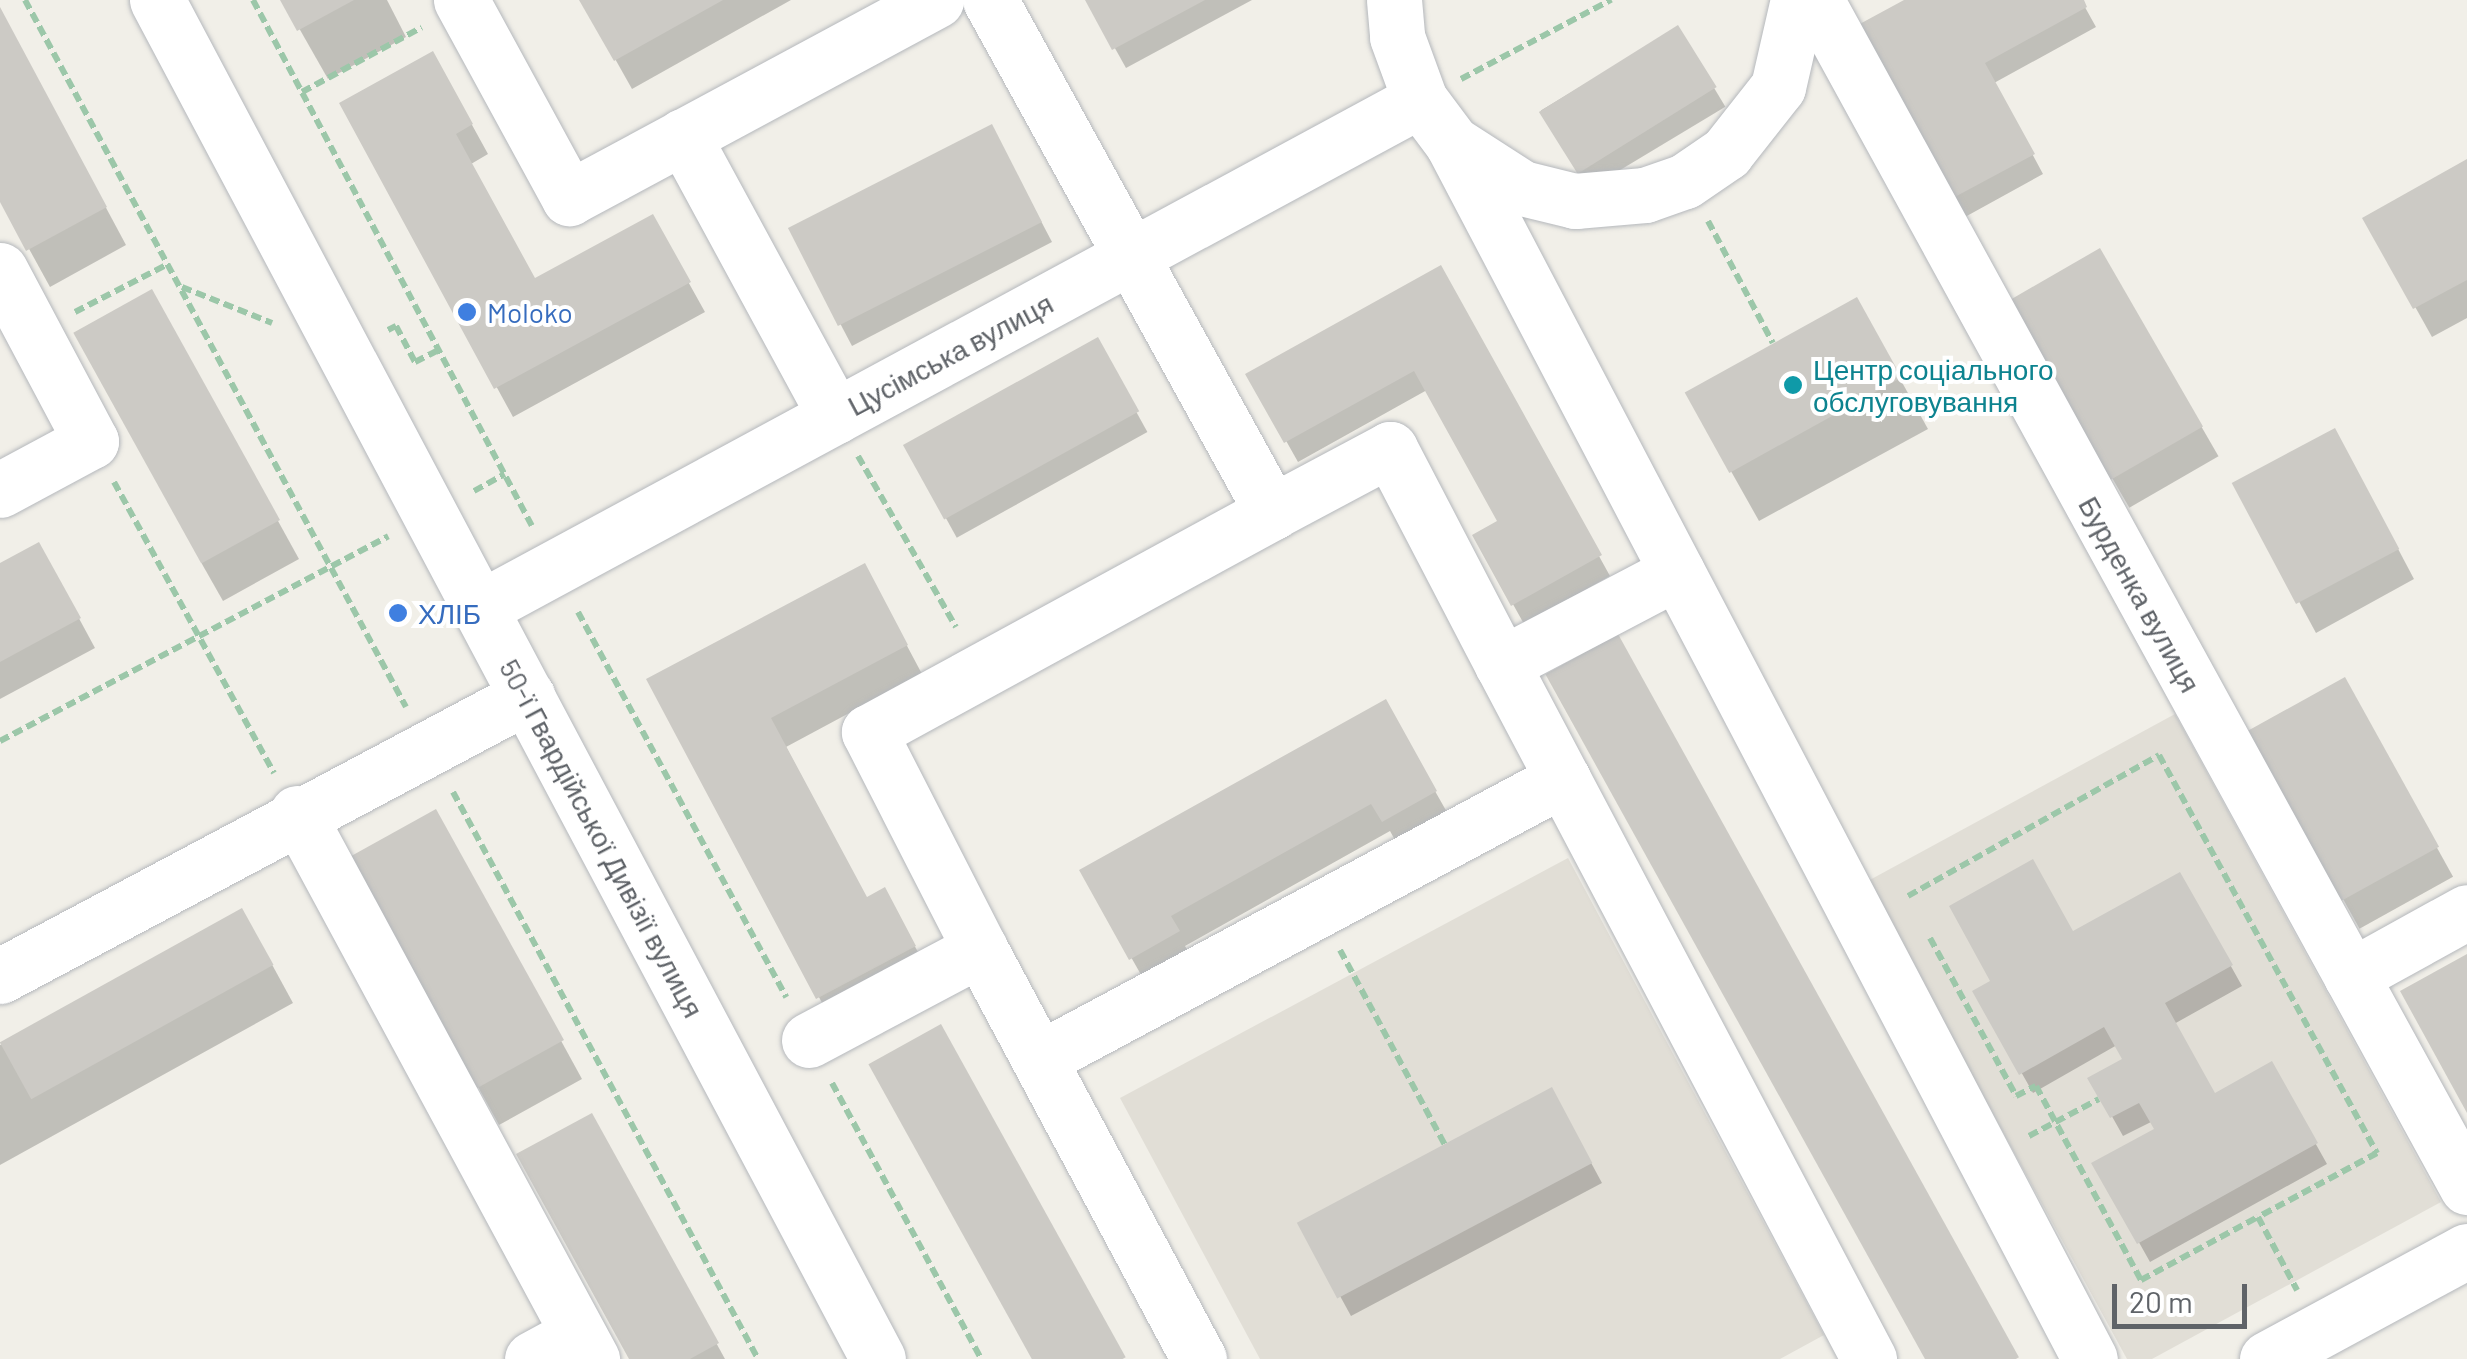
<!DOCTYPE html>
<html>
<head>
<meta charset="utf-8">
<style>
  body { margin:0 }
  #map { position:relative; width:2467px; height:1359px; overflow:hidden; background:#f1efe8; font-family:Barlow,sans-serif }
  div>[style] { position:absolute }
  .education>* { inset:0; background:#e1ded6 }
  .shadow>* { inset:0; background:#0003; transform-origin:0 0 }
  .building>* { inset:0; background:#cccac5; transform-origin:0 0 }
  .path>* { height:6px; margin-top:-3px; transform-origin:0; background:repeating-linear-gradient(90deg,#9cc7a9 0 10px,transparent 0 15px) }
  .roads { filter:drop-shadow(0 0 2px #b5b8bc) drop-shadow(0 0 2px #b5b8bc) }
  .minor>* { height:55px; margin:-27.5px; padding:0 27.5px; transform-origin:27.5px; border-radius:27.5px; background:#fff }
  .dots>* { width:28px; height:28px; translate:-50% -50%; box-sizing:border-box; border:5px solid #fff; border-radius:50% }
  span { translate:-50% -50%; white-space:nowrap; text-align:center; line-height:1.15; -webkit-text-stroke:8px #fff; paint-order:stroke }
  .shop-label { font-size:28px; color:#366cbe }
  .left { translate:0 -50%; text-align:left }
  .street-label { font-size:28px; color:#5f6368 }
  .culture-label { font-size:28px; color:#0d838f }
  .scale { position:absolute; left:2112px; top:1284px; width:135px; height:45px; box-sizing:border-box; border:5px solid #5f6368; border-top:0; padding-left:12px; font-size:30px; line-height:35px; white-space:nowrap; color:#5f6368; -webkit-text-stroke:8px #fff; paint-order:stroke }
</style>
</head>
<body>
<div id="map">
  <div class="education">
    <div style="clip-path:polygon(2175px 714px,2441px 1202px,2152px 1359px,2127px 1359px,1866px 882px)"></div>
    <div style="clip-path:polygon(1568px 858px,1824px 1335px,1780px 1359px,1260px 1359px,1120px 1098px)"></div>
  </div>
  <div class="shadow">
    <div style="clip-path:polygon(283px 0,387px 0,406px 37px,328px 79px)"></div>
    <div style="clip-path:polygon(582px 0,791px 0,632px 89px)"></div>
    <div style="clip-path:polygon(1088px 0,1252px 0,1126px 68px)"></div>
    <div style="clip-path:polygon(1909px 0,2081px 0,2096px 27px,1994px 83px,2043px 174px,1965px 217px,1860px 27px)"></div>
    <div style="clip-path:polygon(0 10px,126px 245px,50px 287px,0 196px)"></div>
    <div style="left:1678px;top:28px;width:92px;height:160px;rotate:59deg"></div>
    <div style="clip-path:polygon(449px 83px,488px 154px,471px 164px,534px 281px,652px 217px,705px 312px,513px 417px,342px 104px)"></div>
    <div style="clip-path:polygon(1002px 147px,1052px 242px,852px 346px,792px 232px)"></div>
    <div style="clip-path:polygon(2467px 162px,2467px 318px,2432px 337px,2366px 219px)"></div>
    <div style="left:2100px;top:251px;width:237px;height:103px;rotate:60deg"></div>
    <div style="clip-path:polygon(1440px 268px,1610px 576px,1524px 624px,1475px 536px,1500px 521px,1427px 390px,1298px 462px,1249px 375px)"></div>
    <div style="clip-path:polygon(172px 329px,299px 559px,223px 601px,202px 564px)"></div>
    <div style="left:1097px;top:341px;width:104px;height:218px;rotate:61deg"></div>
    <div style="clip-path:polygon(1884px 350px,1928px 429px,1759px 521px,1687px 393px)"></div>
    <div style="clip-path:polygon(2351px 460px,2414px 579px,2316px 633px,2236px 485px)"></div>
    <div style="clip-path:polygon(0 566px,55px 574px,95px 648px,0 699px)"></div>
    <div style="clip-path:polygon(880px 595px,922px 674px,786px 747px,867px 900px,900px 919px,931px 976px,835px 1027px,649px 680px)"></div>
    <div style="left:2344px;top:680px;width:225px;height:107px;rotate:61deg"></div>
    <div style="clip-path:polygon(1385px 703px,1452px 821px,1400px 849px,1390px 831px,1185px 946px,1194px 961px,1148px 987px,1082px 871px)"></div>
    <div style="clip-path:polygon(456px 849px,582px 1079px,499px 1125px,352px 858px)"></div>
    <div style="clip-path:polygon(2180px 875px,2242px 986px,2174px 1024px,2214px 1097px,2271px 1064px,2327px 1164px,2150px 1262px,2095px 1164px,2158px 1130px,2153px 1121px,2123px 1136px,2091px 1079px,2125px 1060px,2117px 1045px,2033px 1093px,1976px 992px)"></div>
    <div style="clip-path:polygon(263px 948px,293px 1003px,0 1165px,0 1045px)"></div>
    <div style="clip-path:polygon(1562px 1109px,1602px 1183px,1351px 1316px,1300px 1223px)"></div>
    <div style="clip-path:polygon(612px 1153px,725px 1359px,632px 1359px)"></div>
  </div>
  <div class="building">
    <div style="clip-path:polygon(280px 0,354px 0,297px 31px)"></div>
    <div style="clip-path:polygon(579px 0,723px 0,614px 61px)"></div>
    <div style="clip-path:polygon(1085px 0,1205px 0,1112px 50px)"></div>
    <div style="clip-path:polygon(1904px 0,2084px 0,2087px 7px,1985px 63px,2035px 154px,1951px 199px,1856px 26px)"></div>
    <div style="clip-path:polygon(0 7px,107px 207px,26px 251px,0 202px)"></div>
    <div style="left:1678px;top:25px;width:73px;height:164px;rotate:58deg"></div>
    <div style="clip-path:polygon(433px 51px,473px 124px,456px 134px,535px 278px,653px 214px,691px 282px,494px 389px,339px 103px)"></div>
    <div style="left:992px;top:124px;width:110px;height:229px;rotate:63deg"></div>
    <div style="clip-path:polygon(2467px 159px,2467px 280px,2413px 309px,2362px 218px)"></div>
    <div style="left:2100px;top:248px;width:206px;height:108px;rotate:60deg"></div>
    <div style="clip-path:polygon(1441px 265px,1602px 555px,1511px 606px,1472px 535px,1497px 521px,1414px 371px,1284px 443px,1245px 374px)"></div>
    <div style="left:152px;top:289px;width:264px;height:90px;rotate:61deg"></div>
    <div style="left:1857px;top:297px;width:92px;height:197px;rotate:61deg"></div>
    <div style="left:1098px;top:337px;width:85px;height:223px;rotate:61deg"></div>
    <div style="left:2335px;top:428px;width:137px;height:117px;rotate:62deg"></div>
    <div style="clip-path:polygon(39px 542px,81px 618px,0 662px,0 563px)"></div>
    <div style="clip-path:polygon(865px 563px,908px 645px,771px 718px,867px 897px,885px 887px,916px 946px,816px 999px,646px 679px)"></div>
    <div style="left:1618px;top:634px;width:827px;height:83px;rotate:61deg"></div>
    <div style="left:2345px;top:677px;width:194px;height:112px;rotate:61deg"></div>
    <div style="clip-path:polygon(1386px 699px,1437px 791px,1382px 822px,1371px 804px,1171px 916px,1180px 931px,1129px 960px,1079px 870px)"></div>
    <div style="left:436px;top:809px;width:264px;height:100px;rotate:61deg"></div>
    <div style="clip-path:polygon(2033px 859px,2073px 931px,2180px 872px,2233px 965px,2165px 1003px,2215px 1093px,2272px 1061px,2318px 1143px,2137px 1244px,2091px 1163px,2154px 1129px,2139px 1103px,2110px 1118px,2087px 1078px,2122px 1059px,2104px 1027px,2019px 1075px,1972px 991px,1990px 981px,1949px 906px)"></div>
    <div style="left:242px;top:908px;width:65px;height:277px;rotate:61deg"></div>
    <div style="clip-path:polygon(2467px 954px,2467px 1113px,2400px 991px)"></div>
    <div style="left:941px;top:1024px;width:381px;height:83px;rotate:61deg"></div>
    <div style="left:1552px;top:1087px;width:86px;height:289px;rotate:62deg"></div>
    <div style="clip-path:polygon(592px 1113px,719px 1343px,690px 1359px,629px 1359px,516px 1154px)"></div>
  </div>
  <div class="path">
    <div style="left:25px;top:0;width:803px;rotate:61.68deg"></div>
    <div style="left:253px;top:0;width:595px;rotate:62.06deg"></div>
    <div style="left:1461px;top:79px;width:170px;rotate:-27.8deg"></div>
    <div style="left:302px;top:92px;width:136px;rotate:-28.4deg"></div>
    <div style="left:1708px;top:221px;width:138px;rotate:62deg"></div>
    <div style="left:182px;top:287px;width:97px;rotate:21.8deg"></div>
    <div style="left:75px;top:312px;width:105px;rotate:-27.3deg"></div>
    <div style="left:388px;top:330px;width:9px;rotate:-27deg"></div>
    <div style="left:396px;top:326px;width:41px;rotate:62.2deg"></div>
    <div style="left:415px;top:362px;width:27px;rotate:-27deg"></div>
    <div style="left:858px;top:456px;width:197px;rotate:60.2deg"></div>
    <div style="left:114px;top:482px;width:332px;rotate:61.2deg"></div>
    <div style="left:474px;top:491px;width:35px;rotate:-29deg"></div>
    <div style="left:578px;top:612px;width:438px;rotate:61.6deg"></div>
    <div style="left:0;top:741px;width:439px;rotate:-27.8deg"></div>
    <div style="left:453px;top:792px;width:644px;rotate:61.72deg"></div>
    <div style="left:1908px;top:896px;width:288px;rotate:-29.3deg"></div>
    <div style="left:2159px;top:755px;width:454px;rotate:61.3deg"></div>
    <div style="left:2377px;top:1153px;width:135px;rotate:151.7deg"></div>
    <div style="left:1930px;top:938px;width:180px;rotate:61.4deg"></div>
    <div style="left:2016px;top:1096px;width:22px;rotate:-27deg"></div>
    <div style="left:2036px;top:1086px;width:221px;rotate:61.6deg"></div>
    <div style="left:2141px;top:1280px;width:133px;rotate:-28.3deg"></div>
    <div style="left:2258px;top:1217px;width:83px;rotate:61.9deg"></div>
    <div style="left:1340px;top:950px;width:221px;rotate:61.7deg"></div>
    <div style="left:832px;top:1083px;width:314px;rotate:61.6deg"></div>
    <div style="left:2029px;top:1136px;width:79px;rotate:-27.9deg"></div>
  </div>
  <div class="roads">
    <div class="minor">
      <div style="left:157px;top:0;width:1538px;rotate:62.05deg"></div>
      <div style="left:461px;top:0;width:226px;rotate:61.4deg"></div>
      <div style="left:569px;top:198px;width:417px;rotate:-28.3deg"></div>
      <div style="left:990px;top:0;width:585px;rotate:61.15deg"></div>
      <div style="left:1394px;top:0;width:37px;rotate:85deg"></div>
      <div style="left:1397px;top:37px;width:67px;rotate:69.9deg"></div>
      <div style="left:1420px;top:100px;width:54px;rotate:53.3deg"></div>
      <div style="left:1452px;top:143px;width:83px;rotate:32.7deg"></div>
      <div style="left:1522px;top:188px;width:55px;rotate:13.8deg"></div>
      <div style="left:1575px;top:201px;width:70px;rotate:-4.9deg"></div>
      <div style="left:1645px;top:195px;width:42px;rotate:-19.3deg"></div>
      <div style="left:1685px;top:181px;width:50px;rotate:-34.3deg"></div>
      <div style="left:1726px;top:153px;width:84px;rotate:-51.8deg"></div>
      <div style="left:1778px;top:87px;width:89px;rotate:-77.1deg"></div>
      <div style="left:1816px;top:0;width:1354px;rotate:61.26deg"></div>
      <div style="left:683px;top:136px;width:319px;rotate:61.5deg"></div>
      <div style="left:1452px;top:143px;width:1373px;rotate:62.32deg"></div>
      <div style="left:0;top:270px;width:194px;rotate:62deg"></div>
      <div style="left:91px;top:441px;width:103px;rotate:151.7deg"></div>
      <div style="left:1677px;top:572px;width:198px;rotate:152.3deg"></div>
      <div style="left:1502px;top:664px;width:786px;rotate:62.16deg"></div>
      <div style="left:480px;top:608px;width:1068px;rotate:-28.39deg"></div>
      <div style="left:297px;top:813px;width:621px;rotate:61.62deg"></div>
      <div style="left:980px;top:949px;width:244px;rotate:-117.1deg"></div>
      <div style="left:869px;top:732px;width:459px;rotate:-28.6deg"></div>
      <div style="left:1272px;top:512px;width:134px;rotate:-28.1deg"></div>
      <div style="left:1390px;top:449px;width:242px;rotate:62.5deg"></div>
      <div style="left:0;top:976px;width:597px;rotate:-27.98deg"></div>
      <div style="left:2351px;top:976px;width:132px;rotate:-28.9deg"></div>
      <div style="left:809px;top:1040px;width:194px;rotate:-28deg"></div>
      <div style="left:980px;top:949px;width:465px;rotate:61.9deg"></div>
      <div style="left:1039px;top:1059px;width:594px;rotate:-28.12deg"></div>
      <div style="left:532px;top:1359px;width:52px;rotate:-28.5deg"></div>
      <div style="left:2267px;top:1359px;width:227px;rotate:-28.4deg"></div>
    </div>
  </div>
  <div class="dots">
    <div style="left:467px;top:312px;background:#3f7fe0"></div>
    <div style="left:1793px;top:385px;background:#0f9aa8"></div>
    <div style="left:398px;top:613px;background:#3f7fe0"></div>
  </div>
  <div class="shop-label">
    <span class="left" style="left:487px;top:312px">Moloko</span>
    <span class="left" style="left:418px;top:613px">ХЛІБ</span>
  </div>
  <div class="street-label">
    <span style="left:950px;top:354px;rotate:-28deg">Цусімська вулиця</span>
    <span style="left:2140px;top:594px;rotate:61deg">Бурденка вулиця</span>
    <span style="left:602px;top:838px;rotate:62deg">50-ї Гвардійської Дивізії вулиця</span>
  </div>
  <div class="culture-label">
    <span class="left" style="left:1813px;top:385px">Центр соціального<br>обслуговування</span>
  </div>
  <div class="scale">20 m</div>
</div>
</body>
</html>
